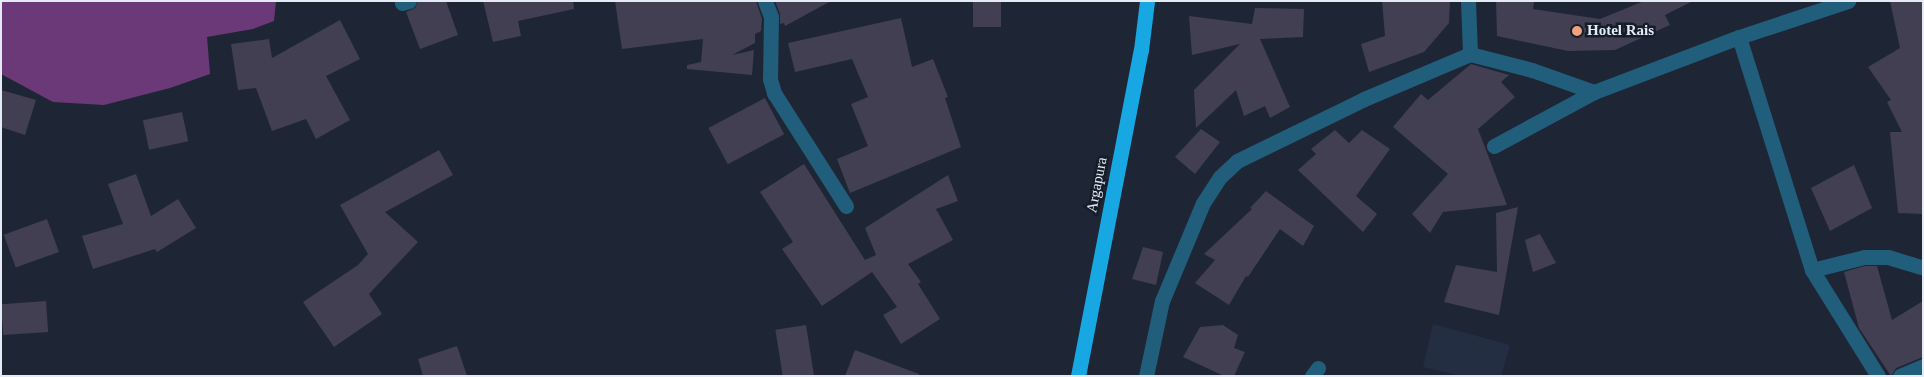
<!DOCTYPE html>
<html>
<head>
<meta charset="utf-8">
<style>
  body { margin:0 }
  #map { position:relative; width:1924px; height:377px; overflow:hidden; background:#1e2635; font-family:"Times New Roman",serif }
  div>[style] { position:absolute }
  .built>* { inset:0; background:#232e43 }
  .forest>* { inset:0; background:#6b3978 }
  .building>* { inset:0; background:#413f51; transform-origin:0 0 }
  .minor>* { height:15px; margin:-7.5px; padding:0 7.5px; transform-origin:7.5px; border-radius:7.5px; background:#215e7c }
  .highway>* { height:15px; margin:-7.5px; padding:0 7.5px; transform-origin:7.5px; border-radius:7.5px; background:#17a8e3 }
  .dots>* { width:14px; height:14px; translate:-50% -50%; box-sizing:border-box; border:2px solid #151d2b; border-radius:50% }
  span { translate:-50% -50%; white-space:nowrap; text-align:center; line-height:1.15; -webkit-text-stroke:5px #151d2b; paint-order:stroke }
  .poi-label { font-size:15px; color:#e5ebf5; font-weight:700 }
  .left { translate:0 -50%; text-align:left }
  .street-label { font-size:15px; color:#e5ebf5 }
  .frame { position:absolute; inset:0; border:2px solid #e5ebf5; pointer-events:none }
</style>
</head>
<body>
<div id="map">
  <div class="built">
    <div style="clip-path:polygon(1433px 324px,1510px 345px,1501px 376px,1462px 376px,1423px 367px)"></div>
  </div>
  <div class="forest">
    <div style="clip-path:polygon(1px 1px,276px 1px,274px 21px,253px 29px,207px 37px,210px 74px,170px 88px,104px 105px,53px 102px,1px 74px)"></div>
  </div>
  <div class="building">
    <div style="clip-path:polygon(418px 1px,446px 1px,458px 35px,420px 49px,406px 12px,415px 8px)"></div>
    <div style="clip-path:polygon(483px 1px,573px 1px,574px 9px,518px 21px,521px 36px,493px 42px)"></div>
    <div style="clip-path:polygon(615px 1px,756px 1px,762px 19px,761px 31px,755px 34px,755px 43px,732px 55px,754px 50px,752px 75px,687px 69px,687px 65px,701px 62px,703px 39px,622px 49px)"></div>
    <div style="clip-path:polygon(775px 1px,831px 1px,785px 26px,784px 23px,780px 24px,780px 14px)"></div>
    <div style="left:973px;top:1px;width:28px;height:26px"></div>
    <div style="clip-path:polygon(1382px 1px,1450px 1px,1449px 23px,1424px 52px,1369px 72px,1361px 44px,1385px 36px)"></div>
    <div style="clip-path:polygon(1496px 1px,1534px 1px,1533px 9px,1600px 19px,1644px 1px,1693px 1px,1665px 15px,1670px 25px,1615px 50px,1568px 51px,1497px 36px)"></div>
    <div style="clip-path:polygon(1890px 1px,1923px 1px,1923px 214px,1898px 213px,1890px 132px,1902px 132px,1887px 102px,1891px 100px,1868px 67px,1900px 48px)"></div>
    <div style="clip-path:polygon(1255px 8px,1304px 9px,1303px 37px,1260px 39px,1290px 107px,1270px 118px,1265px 106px,1244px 116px,1236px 90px,1196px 128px,1194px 90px,1240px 44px,1192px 55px,1189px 16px,1252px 24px)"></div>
    <div style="clip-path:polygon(901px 18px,912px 67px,933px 59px,948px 97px,945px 98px,961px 147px,850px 193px,837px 159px,868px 146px,851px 104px,868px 97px,852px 59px,795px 72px,788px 43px)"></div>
    <div style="clip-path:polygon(340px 20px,360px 59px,326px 76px,350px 120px,316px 139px,306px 119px,272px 131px,256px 88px,238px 90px,231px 44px,269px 39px,272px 58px)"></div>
    <div style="clip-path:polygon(1471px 64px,1509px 75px,1501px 82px,1515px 97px,1478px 129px,1507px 205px,1443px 212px,1430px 233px,1412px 214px,1448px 174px,1393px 127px,1421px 94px,1428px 100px)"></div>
    <div style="clip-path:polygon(1px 90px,36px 100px,25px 135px,1px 127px)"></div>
    <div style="left:765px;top:98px;width:41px;height:64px;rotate:62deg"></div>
    <div style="left:182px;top:112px;width:30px;height:40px;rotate:78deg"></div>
    <div style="clip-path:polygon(1201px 129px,1220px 142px,1195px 174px,1175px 157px)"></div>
    <div style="clip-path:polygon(1335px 130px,1349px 143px,1362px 130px,1390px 149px,1356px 196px,1377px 214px,1363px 232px,1298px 170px,1316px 154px,1311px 149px)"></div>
    <div style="clip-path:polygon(439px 150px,453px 175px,385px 212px,418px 242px,369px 294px,382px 314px,334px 347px,303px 302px,358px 265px,368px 254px,340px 205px)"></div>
    <div style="clip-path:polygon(804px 164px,865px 260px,876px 255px,865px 228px,948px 175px,958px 201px,936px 209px,953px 240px,908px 264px,921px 282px,918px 284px,940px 319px,901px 344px,883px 315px,897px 307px,872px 272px,822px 306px,782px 249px,793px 242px,760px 192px)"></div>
    <div style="clip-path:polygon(1854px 165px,1872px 208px,1830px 231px,1811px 188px)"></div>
    <div style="clip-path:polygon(136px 174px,151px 216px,178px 199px,196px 228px,157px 252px,155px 249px,93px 269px,82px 236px,123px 224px,108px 184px)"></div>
    <div style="clip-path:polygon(1266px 191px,1314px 226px,1303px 246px,1280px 229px,1248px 277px,1246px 276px,1229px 305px,1195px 283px,1215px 260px,1204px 254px,1252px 209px,1250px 208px)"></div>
    <div style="clip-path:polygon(1518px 207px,1499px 315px,1444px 302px,1456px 265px,1497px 272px,1496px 213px)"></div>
    <div style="left:47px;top:219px;width:35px;height:46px;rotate:70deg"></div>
    <div style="clip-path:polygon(1540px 234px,1556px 263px,1533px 272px,1525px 240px)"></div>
    <div style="clip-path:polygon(1143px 247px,1163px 252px,1156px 285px,1132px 279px)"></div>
    <div style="clip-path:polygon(1865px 266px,1877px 266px,1892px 320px,1923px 301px,1923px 357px,1896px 368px,1891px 376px,1859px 328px,1844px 272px)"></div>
    <div style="left:46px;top:301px;width:31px;height:45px;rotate:86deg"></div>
    <div style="left:806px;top:325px;width:52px;height:31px;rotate:81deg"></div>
    <div style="clip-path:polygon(1223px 325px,1238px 335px,1234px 348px,1245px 352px,1234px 376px,1224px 376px,1183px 357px,1200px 327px)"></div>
    <div style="clip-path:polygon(457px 346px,467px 376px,423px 376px,418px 359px)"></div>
    <div style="clip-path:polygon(855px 350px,919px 374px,919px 376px,845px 376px)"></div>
  </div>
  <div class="minor">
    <div style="left:765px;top:1px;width:17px;rotate:69deg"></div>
    <div style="left:771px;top:17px;width:62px;rotate:90.9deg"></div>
    <div style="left:770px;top:79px;width:15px;rotate:74deg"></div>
    <div style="left:774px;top:93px;width:134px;rotate:57.5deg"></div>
    <div style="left:1468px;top:1px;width:53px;rotate:87.8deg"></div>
    <div style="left:402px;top:3px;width:7px;rotate:-16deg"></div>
    <div style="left:1739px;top:37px;width:244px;rotate:72.6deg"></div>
    <div style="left:1812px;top:270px;width:125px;rotate:58.1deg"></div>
    <div style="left:1494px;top:146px;width:114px;rotate:-28.4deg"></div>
    <div style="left:1594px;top:92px;width:155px;rotate:-20.8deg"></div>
    <div style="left:1739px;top:37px;width:115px;rotate:-18.3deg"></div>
    <div style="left:1812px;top:270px;width:54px;rotate:-14deg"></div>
    <div style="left:1864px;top:257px;width:24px"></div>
    <div style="left:1888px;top:257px;width:34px;rotate:17deg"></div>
    <div style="left:1146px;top:376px;width:77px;rotate:-78deg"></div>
    <div style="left:1162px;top:301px;width:106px;rotate:-67.3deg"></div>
    <div style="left:1203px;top:203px;width:31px;rotate:-57deg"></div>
    <div style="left:1220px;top:177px;width:23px;rotate:-43deg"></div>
    <div style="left:1237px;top:161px;width:141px;rotate:-26deg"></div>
    <div style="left:1364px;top:99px;width:115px;rotate:-23deg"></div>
    <div style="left:1470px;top:54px;width:64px;rotate:14.5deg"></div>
    <div style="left:1532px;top:70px;width:66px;rotate:19.5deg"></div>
    <div style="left:1312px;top:376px;width:10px;rotate:-53deg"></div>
    <div style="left:1900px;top:376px;width:25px;rotate:-23deg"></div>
  </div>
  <div class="highway">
    <div style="left:1078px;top:376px;width:332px;rotate:-79.1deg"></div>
    <div style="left:1141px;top:50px;width:49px;rotate:-83deg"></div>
  </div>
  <div class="dots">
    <div style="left:1577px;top:31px;background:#f1a17d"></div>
  </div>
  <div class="poi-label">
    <span class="left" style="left:1587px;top:31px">Hotel Rais</span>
  </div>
  <div class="street-label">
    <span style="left:1097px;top:185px;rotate:-79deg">Argapura</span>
  </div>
  <div class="frame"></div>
</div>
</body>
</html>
